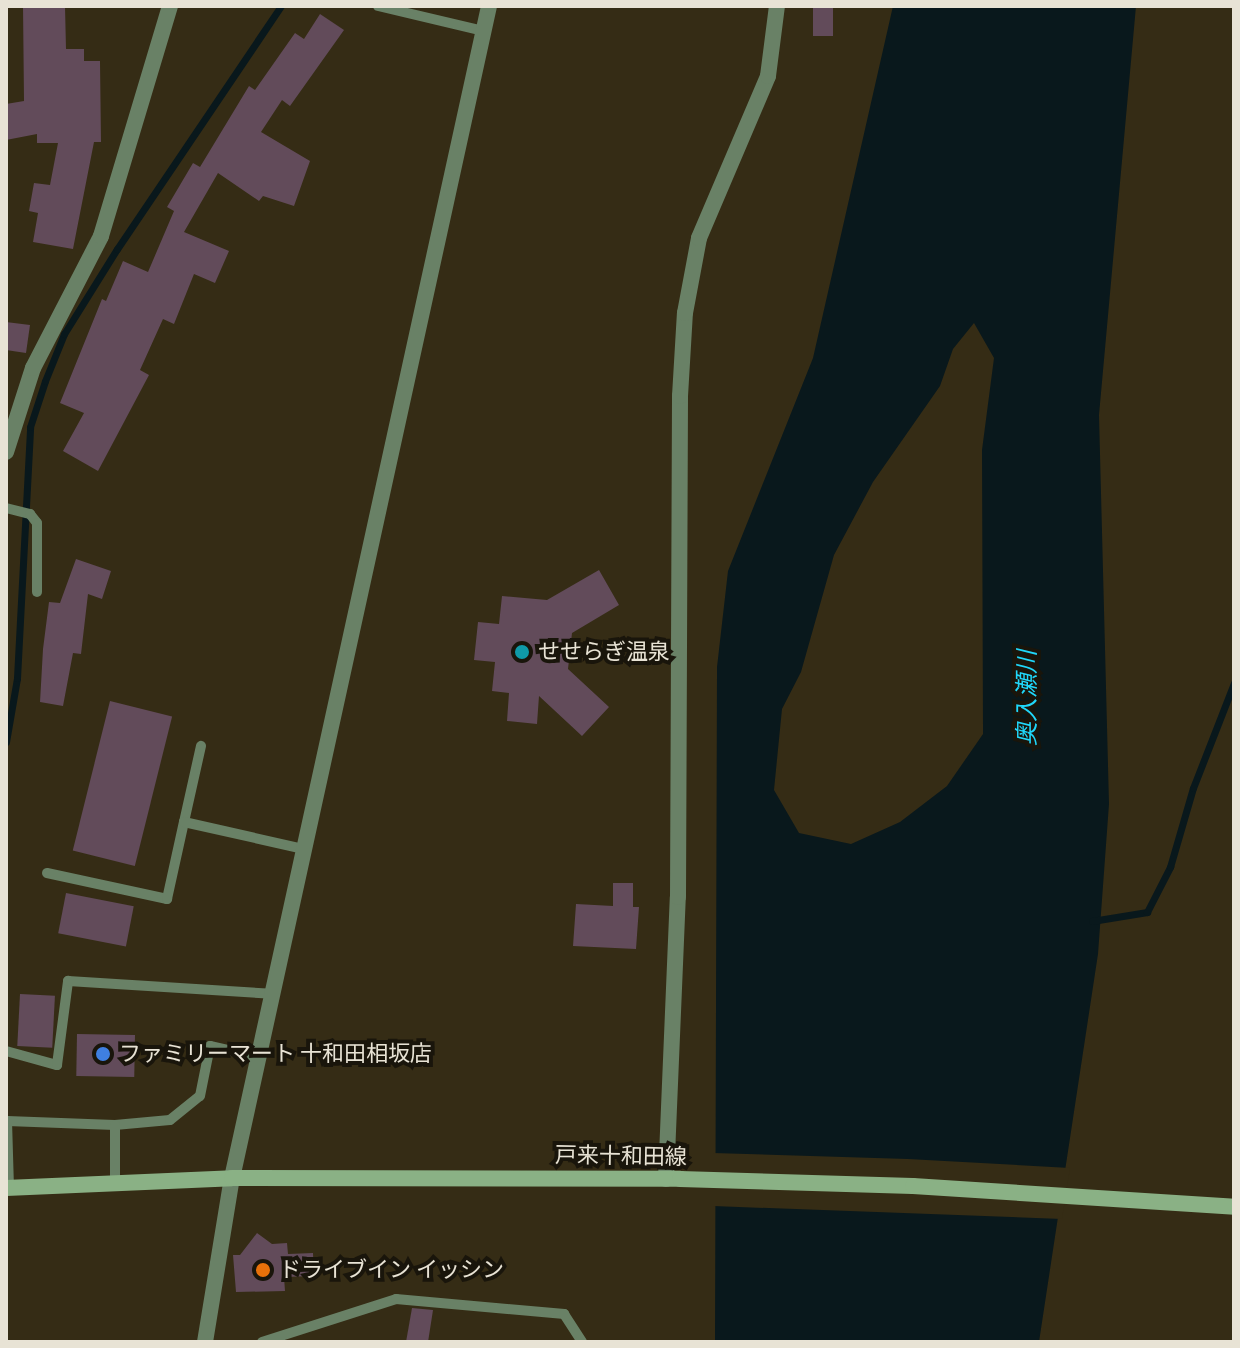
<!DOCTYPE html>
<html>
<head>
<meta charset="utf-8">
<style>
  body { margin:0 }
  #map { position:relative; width:1240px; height:1348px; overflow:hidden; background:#352c15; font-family:"Roboto Condensed","Noto Sans JP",sans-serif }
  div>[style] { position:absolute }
  .water>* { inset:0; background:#09181c }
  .pier>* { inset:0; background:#352c15 }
  .stream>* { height:7px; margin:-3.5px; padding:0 3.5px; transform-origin:3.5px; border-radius:3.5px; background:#09181c }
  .building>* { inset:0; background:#624b5a; transform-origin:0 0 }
  .service>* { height:10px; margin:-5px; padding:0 5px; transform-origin:5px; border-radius:5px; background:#698166 }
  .minor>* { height:16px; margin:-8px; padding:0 8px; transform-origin:8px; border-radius:8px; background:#698166 }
  .tertiary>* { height:16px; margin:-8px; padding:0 8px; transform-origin:8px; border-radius:8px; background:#698166 }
  .secondary>* { height:16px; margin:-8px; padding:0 8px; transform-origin:8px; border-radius:8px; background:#8ab185 }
  .dots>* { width:22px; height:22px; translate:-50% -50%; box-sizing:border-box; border:4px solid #19150b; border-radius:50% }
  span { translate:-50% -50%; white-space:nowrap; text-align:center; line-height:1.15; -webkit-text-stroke:8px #19150b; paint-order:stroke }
  .poi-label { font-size:22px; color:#e8e3d5 }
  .left { translate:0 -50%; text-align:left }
  .street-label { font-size:22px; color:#e8e3d5 }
  .water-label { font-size:24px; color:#20d7fa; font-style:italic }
  .frame { position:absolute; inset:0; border:8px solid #e8e3d5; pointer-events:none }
</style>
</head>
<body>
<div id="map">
  <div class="water">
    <div style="clip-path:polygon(evenodd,893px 6px,1136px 6px,1099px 415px,1109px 804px,1098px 954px,1039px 1342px,715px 1342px,717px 667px,728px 571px,813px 358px,893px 6px,974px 323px,994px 358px,982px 450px,983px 734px,947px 786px,900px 822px,851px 844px,799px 833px,774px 790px,782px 709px,801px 672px,834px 555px,873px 482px,940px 386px,953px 349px,974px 323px)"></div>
  </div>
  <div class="pier">
    <div style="clip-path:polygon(713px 1153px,908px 1159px,1070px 1168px,1062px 1219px,713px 1206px)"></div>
  </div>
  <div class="stream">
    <div style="left:6px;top:742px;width:65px;rotate:-80.2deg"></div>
    <div style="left:17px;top:678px;width:251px;rotate:-87deg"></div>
    <div style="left:30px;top:427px;width:48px;rotate:-71.9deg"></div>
    <div style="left:45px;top:381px;width:51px;rotate:-68deg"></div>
    <div style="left:64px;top:334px;width:100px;rotate:-58.1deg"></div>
    <div style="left:117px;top:249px;width:293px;rotate:-56deg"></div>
    <div style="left:1092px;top:921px;width:56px;rotate:-9.3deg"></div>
    <div style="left:1147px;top:912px;width:51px;rotate:-62.9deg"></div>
    <div style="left:1170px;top:867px;width:82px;rotate:-73.8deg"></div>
    <div style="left:1193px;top:788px;width:113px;rotate:-68.7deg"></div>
  </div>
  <div class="building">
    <div style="clip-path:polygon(23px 6px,65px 6px,66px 49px,84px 49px,84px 61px,100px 61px,101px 142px,94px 142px,73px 249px,33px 242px,38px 213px,29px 211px,34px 183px,50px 185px,58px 143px,37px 143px,37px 134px,6px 140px,6px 104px,24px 101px)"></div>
    <div style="left:813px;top:6px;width:20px;height:30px"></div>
    <div style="clip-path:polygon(320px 14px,344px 30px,290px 106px,282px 100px,261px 132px,310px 161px,294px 206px,263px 196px,259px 201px,218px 173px,184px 232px,229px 251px,215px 283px,194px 274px,174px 324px,163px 319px,140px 370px,149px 375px,98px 471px,63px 451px,84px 413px,60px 403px,102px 299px,106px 301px,123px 261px,148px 272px,174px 211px,167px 207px,193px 163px,200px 167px,249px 86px,255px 90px,295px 33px,304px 39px)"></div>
    <div style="clip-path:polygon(6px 322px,30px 325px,26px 353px,6px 350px)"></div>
    <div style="clip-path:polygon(76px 559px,111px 571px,102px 599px,88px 594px,81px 654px,73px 653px,63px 706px,40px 702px,43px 649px,49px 602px,60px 603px)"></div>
    <div style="clip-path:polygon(599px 570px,619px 605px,572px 633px,568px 669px,609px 707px,582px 736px,539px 696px,537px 724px,507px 721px,509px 693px,492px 691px,495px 662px,474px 660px,478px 622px,499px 624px,502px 596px,547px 600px)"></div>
    <div style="left:110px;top:701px;width:64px;height:154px;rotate:14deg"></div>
    <div style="clip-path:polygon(613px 883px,633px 883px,633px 907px,639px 907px,636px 949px,573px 946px,576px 904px,613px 906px)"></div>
    <div style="left:66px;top:893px;width:69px;height:41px;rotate:11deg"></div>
    <div style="left:20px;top:994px;width:35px;height:52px;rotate:3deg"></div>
    <div style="left:77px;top:1034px;width:58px;height:42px;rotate:1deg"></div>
    <div style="clip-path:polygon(257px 1233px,272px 1244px,287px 1243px,288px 1254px,313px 1253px,314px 1276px,284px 1277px,285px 1291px,236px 1292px,233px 1255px,240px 1255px)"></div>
    <div style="clip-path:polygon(412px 1308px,433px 1310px,428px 1342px,406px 1342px)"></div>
  </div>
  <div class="service">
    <div style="left:378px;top:6px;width:109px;rotate:13.3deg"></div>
    <div style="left:6px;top:508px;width:25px;rotate:14deg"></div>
    <div style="left:30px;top:514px;width:11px;rotate:52deg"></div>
    <div style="left:37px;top:523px;width:69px;rotate:90deg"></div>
    <div style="left:184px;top:822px;width:78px;rotate:-77.4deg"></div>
    <div style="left:47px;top:873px;width:123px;rotate:12.2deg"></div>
    <div style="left:167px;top:899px;width:79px;rotate:-77.6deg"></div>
    <div style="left:184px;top:822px;width:123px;rotate:12.7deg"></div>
    <div style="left:6px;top:1051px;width:53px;rotate:15.4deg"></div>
    <div style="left:57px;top:1065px;width:85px;rotate:-82.5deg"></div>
    <div style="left:68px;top:981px;width:204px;rotate:3.6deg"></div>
    <div style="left:115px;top:1125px;width:55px;rotate:-5.2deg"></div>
    <div style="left:170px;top:1120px;width:38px;rotate:-39deg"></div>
    <div style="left:200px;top:1096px;width:51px;rotate:-78.7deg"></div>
    <div style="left:210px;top:1046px;width:50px;rotate:12.7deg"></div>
    <div style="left:9px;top:1188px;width:67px;rotate:-91.7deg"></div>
    <div style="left:7px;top:1121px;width:108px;rotate:2.1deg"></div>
    <div style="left:115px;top:1125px;width:58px;rotate:90deg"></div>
    <div style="left:262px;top:1342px;width:141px;rotate:-17.8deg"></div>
    <div style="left:396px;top:1299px;width:169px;rotate:5.1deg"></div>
    <div style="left:564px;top:1314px;width:33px;rotate:57deg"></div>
  </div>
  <div class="minor">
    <div style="left:6px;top:452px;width:88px;rotate:-72.2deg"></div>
    <div style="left:33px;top:368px;width:148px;rotate:-62.7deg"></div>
    <div style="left:101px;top:236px;width:240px;rotate:-73.3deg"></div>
    <div style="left:666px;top:1179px;width:282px;rotate:-87.6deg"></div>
    <div style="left:678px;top:897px;width:501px;rotate:-89.77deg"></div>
    <div style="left:680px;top:396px;width:83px;rotate:-86.6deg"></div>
    <div style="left:685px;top:313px;width:76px;rotate:-79.4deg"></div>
    <div style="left:699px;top:238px;width:176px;rotate:-66.9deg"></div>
    <div style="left:768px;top:76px;width:71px;rotate:-82.7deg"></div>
  </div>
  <div class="tertiary">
    <div style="left:205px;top:1342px;width:166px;rotate:-80.7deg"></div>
    <div style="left:232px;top:1178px;width:1200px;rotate:-77.63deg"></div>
  </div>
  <div class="secondary">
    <div style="left:6px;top:1188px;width:226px;rotate:-2.5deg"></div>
    <div style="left:232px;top:1178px;width:448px;rotate:0.1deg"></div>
    <div style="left:680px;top:1179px;width:233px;rotate:1.7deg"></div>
    <div style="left:913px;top:1186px;width:322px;rotate:3.7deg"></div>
  </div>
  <div class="dots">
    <div style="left:522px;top:652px;background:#0f9aa8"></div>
    <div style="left:103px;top:1054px;background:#3f7fe0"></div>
    <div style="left:263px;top:1270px;background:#e8710a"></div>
  </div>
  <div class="poi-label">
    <span class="left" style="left:538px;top:652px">せせらぎ温泉</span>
    <span class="left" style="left:119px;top:1054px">ファミリーマート 十和田相坂店</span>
    <span class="left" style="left:279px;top:1270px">ドライブイン イッシン</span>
  </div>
  <div class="street-label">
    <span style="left:621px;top:1156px;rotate:1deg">戸来十和田線</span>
  </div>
  <div class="water-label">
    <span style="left:1028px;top:698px;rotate:-90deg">奥入瀬川</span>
  </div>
  <div class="frame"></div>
</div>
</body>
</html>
